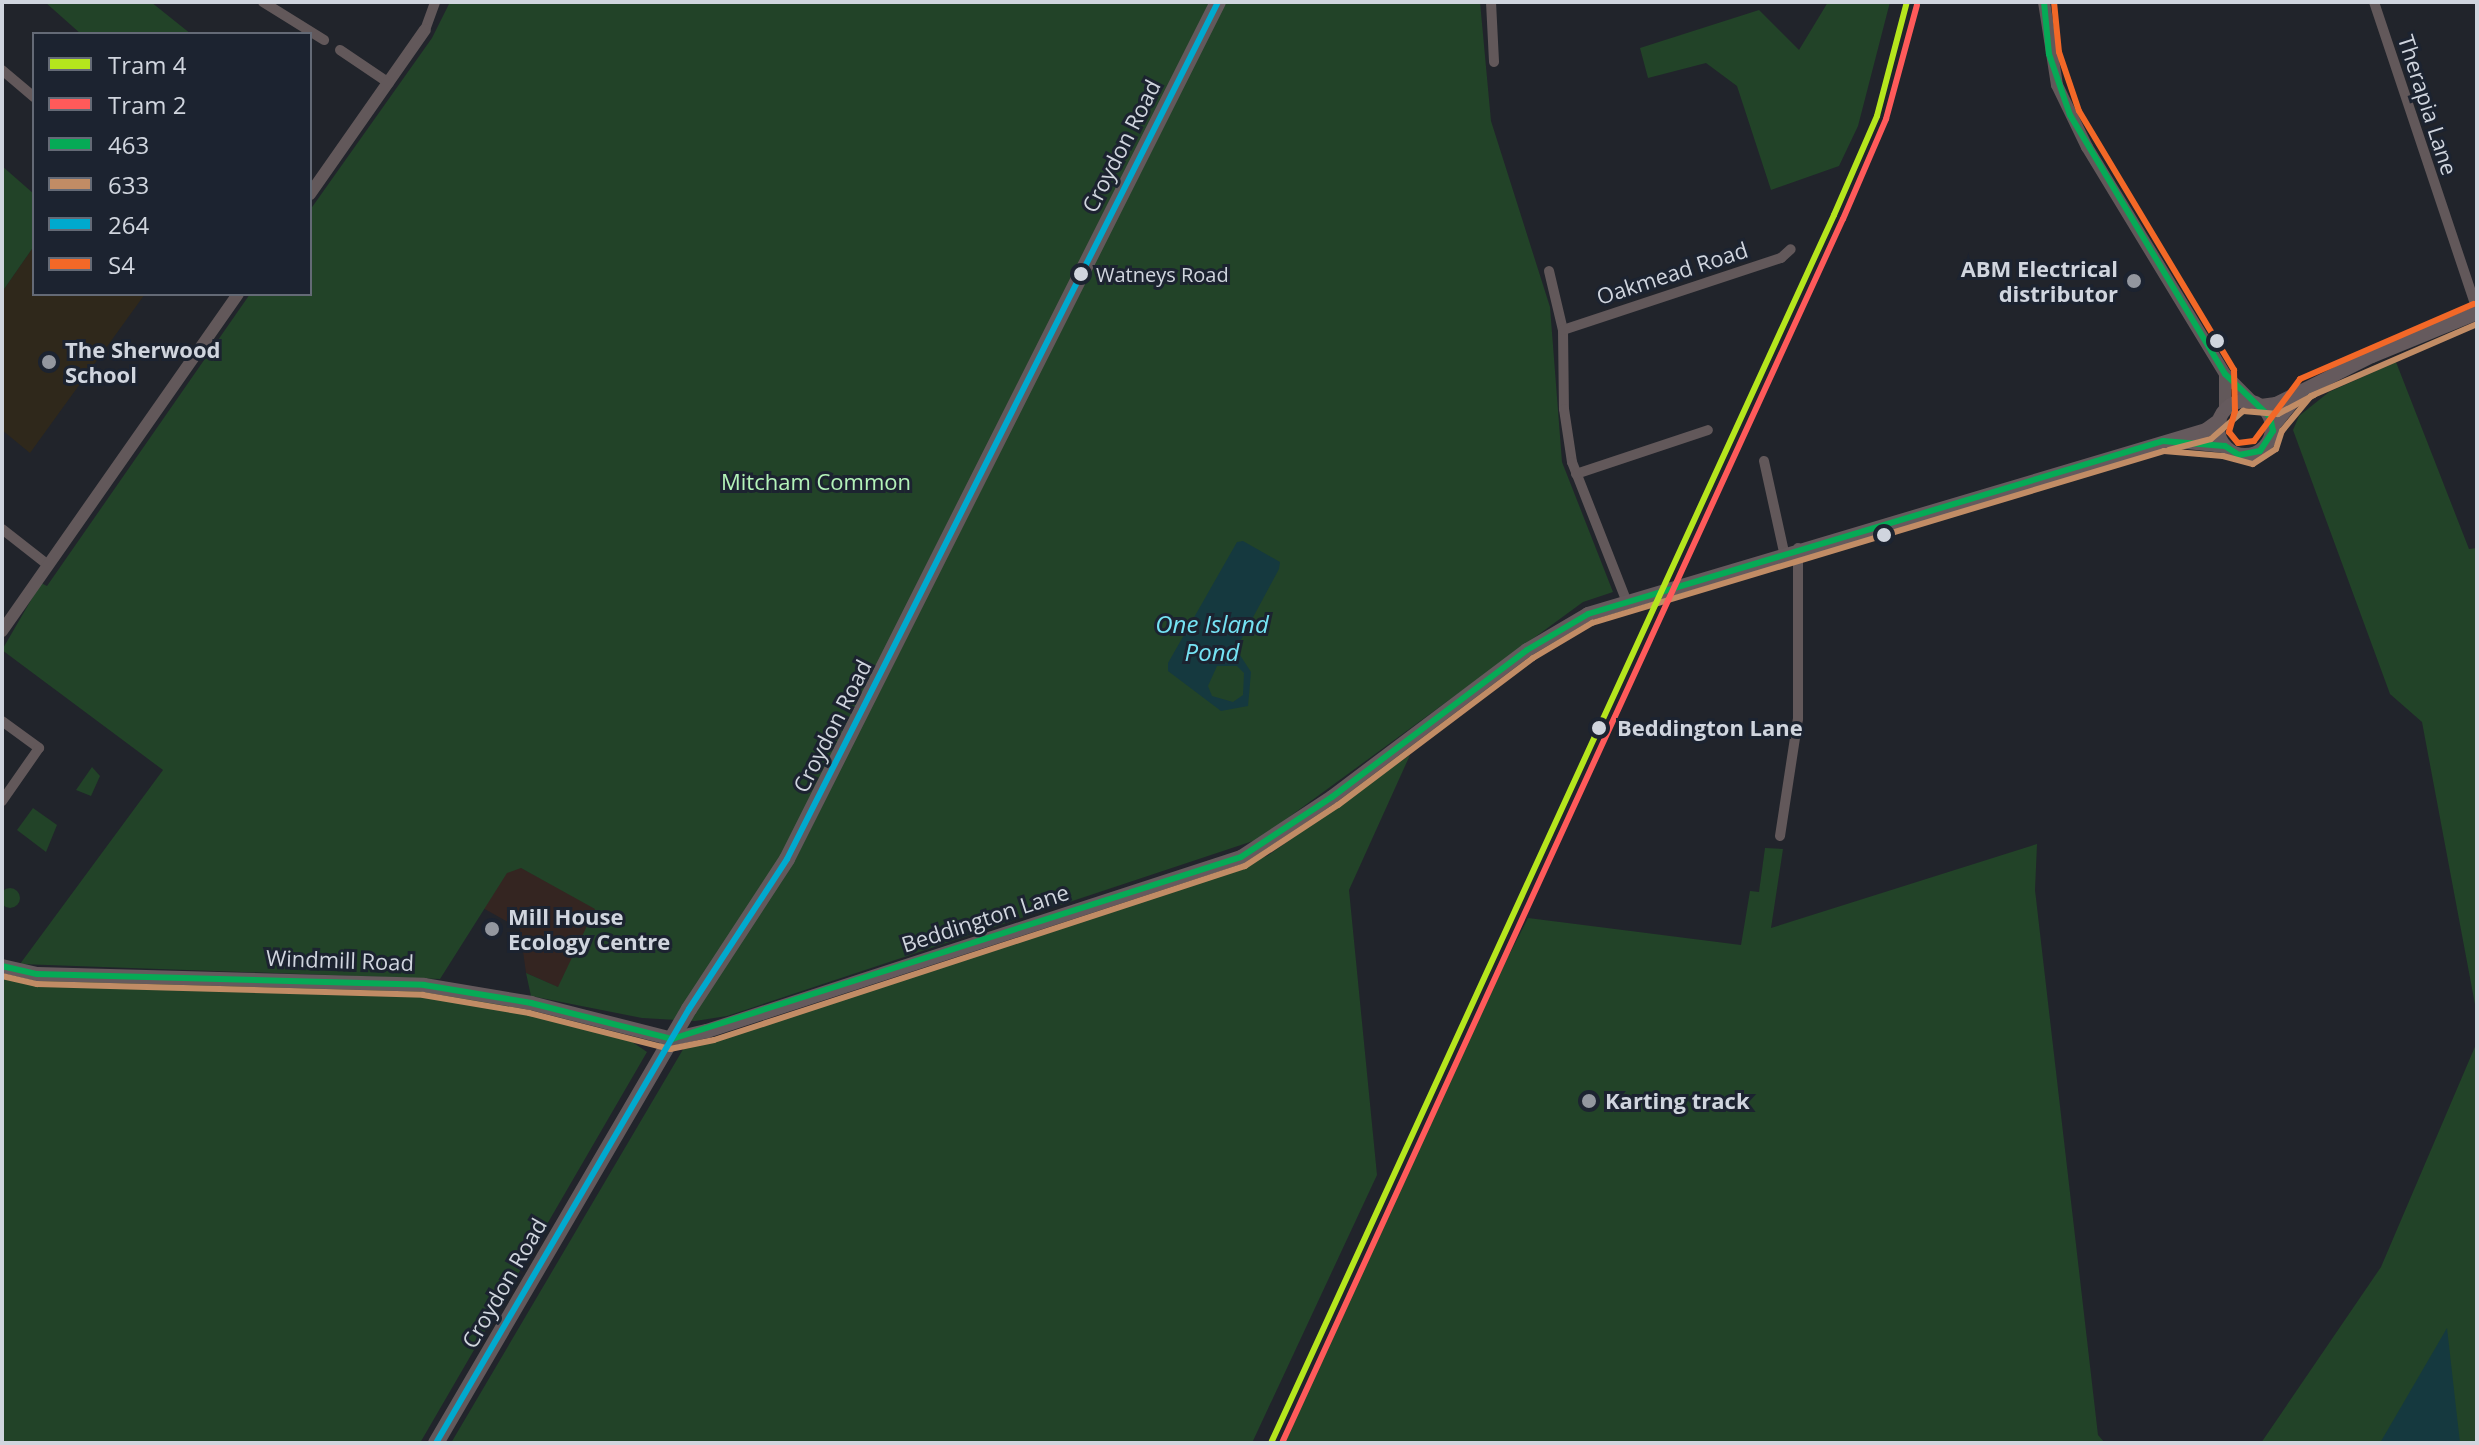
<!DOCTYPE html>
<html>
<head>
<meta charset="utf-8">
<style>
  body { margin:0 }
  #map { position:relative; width:2479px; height:1445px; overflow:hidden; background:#21242b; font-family:"Open Sans",sans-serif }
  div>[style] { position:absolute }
  .commercial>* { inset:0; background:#342521 }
  .education>* { inset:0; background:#2f281b }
  .green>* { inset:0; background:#224328 }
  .round { border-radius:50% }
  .water>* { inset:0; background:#15393f }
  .minor>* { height:10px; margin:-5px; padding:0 5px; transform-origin:5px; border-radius:5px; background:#62585a }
  .tertiary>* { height:12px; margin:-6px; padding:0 6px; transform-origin:6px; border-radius:6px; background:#62585a }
  .secondary>* { height:14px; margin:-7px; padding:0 7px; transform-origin:7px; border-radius:7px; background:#655a5d }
  .secondary>.ring { margin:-7px; padding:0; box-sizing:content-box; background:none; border:14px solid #655a5d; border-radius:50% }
  .primary>* { height:16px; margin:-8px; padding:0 8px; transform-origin:8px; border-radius:8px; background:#62595c }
  .bus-1>* { height:6px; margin:-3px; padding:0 3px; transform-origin:3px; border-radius:3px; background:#06aa56 }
  .bus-2>* { height:6px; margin:-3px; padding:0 3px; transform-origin:3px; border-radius:3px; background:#c18c65 }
  .bus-3>* { height:6px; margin:-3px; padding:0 3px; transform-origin:3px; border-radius:3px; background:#00a9ce }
  .bus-4>* { height:6px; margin:-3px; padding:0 3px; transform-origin:3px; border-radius:3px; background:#f36827 }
  .tram-1>* { height:6px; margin:-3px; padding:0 3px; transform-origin:3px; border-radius:3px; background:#b5e61d }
  .tram-2>* { height:6px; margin:-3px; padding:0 3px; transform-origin:3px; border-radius:3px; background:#ff5a5a }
  .dots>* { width:22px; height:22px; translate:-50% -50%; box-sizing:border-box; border:4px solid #1c2330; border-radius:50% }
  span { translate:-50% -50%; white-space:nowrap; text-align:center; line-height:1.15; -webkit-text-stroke:6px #1c2330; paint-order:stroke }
  .bus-label { font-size:20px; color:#d0d5de }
  .left { translate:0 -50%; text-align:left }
  .street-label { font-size:22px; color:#d0d5de }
  .poi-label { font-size:22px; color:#d0d5de; font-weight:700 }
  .right { translate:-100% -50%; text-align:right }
  .park-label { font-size:22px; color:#b4f4b9 }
  .stop-label { font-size:22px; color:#d0d5de; font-weight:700 }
  .water-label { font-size:24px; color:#75e3f4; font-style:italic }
  .frame { position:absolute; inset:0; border:4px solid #d0d5de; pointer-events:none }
  .legend { position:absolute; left:32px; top:32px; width:280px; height:264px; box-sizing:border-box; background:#1c2330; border:2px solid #646a76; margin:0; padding:10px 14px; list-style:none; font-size:24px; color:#d0d5de }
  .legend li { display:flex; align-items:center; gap:16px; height:40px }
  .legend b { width:40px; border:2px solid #646a76 }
</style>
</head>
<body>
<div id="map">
  <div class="commercial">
    <div style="clip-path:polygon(512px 863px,598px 909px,562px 989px,526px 973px,520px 929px,483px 908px)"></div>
  </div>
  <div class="education">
    <div style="clip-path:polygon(34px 246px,34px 294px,145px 294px,30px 453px,2px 430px,2px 292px)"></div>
  </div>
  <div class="green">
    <div style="clip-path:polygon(45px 2px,151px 2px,191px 34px,81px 34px)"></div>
    <div style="clip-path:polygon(450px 2px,1480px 2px,1491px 121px,1550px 307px,1562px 462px,1613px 592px,1583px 602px,1259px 839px,727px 1016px,695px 1021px,642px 1018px,531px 996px,526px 973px,558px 987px,595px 909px,521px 868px,507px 873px,440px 979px,20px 964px,163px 770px,2px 650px,41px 583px,47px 586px,250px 294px,310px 294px,310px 210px,432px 38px)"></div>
    <div style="clip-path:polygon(1828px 2px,1890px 2px,1858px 126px,1839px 166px,1771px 190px,1737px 86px,1706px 63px,1648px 78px,1640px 48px,1759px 10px,1799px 50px)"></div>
    <div style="clip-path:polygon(2px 166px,34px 194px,34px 246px,2px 292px)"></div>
    <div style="clip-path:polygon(2396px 362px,2469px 549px,2477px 548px,2477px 1015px,2422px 722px,2390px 694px,2293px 430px,2299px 416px,2329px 392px)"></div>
    <div style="clip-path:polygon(1410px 755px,1349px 890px,1377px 1175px,1252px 1443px,451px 1443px,685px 1046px,857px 994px,1267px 856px)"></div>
    <div style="clip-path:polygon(92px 767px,100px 776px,91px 796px,76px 790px)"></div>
    <div style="clip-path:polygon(33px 808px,57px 825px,46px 852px,17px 830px)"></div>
    <div style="clip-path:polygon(2037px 844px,2035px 890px,2098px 1435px,2105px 1443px,1283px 1443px,1452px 1066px,1528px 918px,1741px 945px,1750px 891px,1759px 892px,1765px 848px,1783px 849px,1771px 928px)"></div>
    <div class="round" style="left:0;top:888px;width:20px;height:20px"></div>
    <div style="clip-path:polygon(2px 973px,20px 978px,458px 992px,622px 1035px,647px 1052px,420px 1443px,2px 1443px)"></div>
    <div style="clip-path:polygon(2477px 1042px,2477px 1443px,2261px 1443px,2381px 1267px)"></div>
  </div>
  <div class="water">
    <div style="clip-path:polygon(evenodd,1243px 541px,1280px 562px,1279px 569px,1236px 649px,1251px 672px,1248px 706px,1221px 711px,1168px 671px,1168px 663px,1237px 542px,1243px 541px,1217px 666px,1237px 666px,1244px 673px,1243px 695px,1233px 702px,1212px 696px,1208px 686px,1217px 666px)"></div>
    <div style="clip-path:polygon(2447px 1328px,2460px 1443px,2380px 1443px)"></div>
  </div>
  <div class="minor">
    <div style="left:263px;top:2px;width:72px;rotate:31.9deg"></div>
    <div style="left:1491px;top:2px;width:60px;rotate:87.1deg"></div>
    <div style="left:2374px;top:2px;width:325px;rotate:71.5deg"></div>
    <div style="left:425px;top:30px;width:30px;rotate:-70deg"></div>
    <div style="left:340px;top:50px;width:59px;rotate:34deg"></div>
    <div style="left:2px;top:70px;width:42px;rotate:40.2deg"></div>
    <div style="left:1549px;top:271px;width:61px;rotate:76.7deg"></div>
    <div style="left:1563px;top:330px;width:79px;rotate:89.3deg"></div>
    <div style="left:1564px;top:409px;width:54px;rotate:81.4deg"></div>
    <div style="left:1572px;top:462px;width:148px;rotate:68.6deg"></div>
    <div style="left:1563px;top:330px;width:230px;rotate:-18.3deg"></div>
    <div style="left:1781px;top:258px;width:13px;rotate:-42deg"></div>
    <div style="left:1764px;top:461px;width:93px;rotate:77.6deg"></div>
    <div style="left:1576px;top:474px;width:139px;rotate:-18.4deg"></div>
    <div style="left:2px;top:529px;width:58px;rotate:38deg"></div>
    <div style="left:2px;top:721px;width:46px;rotate:36.1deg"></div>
    <div style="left:39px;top:748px;width:65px;rotate:124.9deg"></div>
    <div style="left:1780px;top:836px;width:118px;rotate:-81.3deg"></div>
    <div style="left:1798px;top:719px;width:171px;rotate:-90deg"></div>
  </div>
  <div class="tertiary">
    <div style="left:2044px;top:2px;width:84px;rotate:81.1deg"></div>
    <div style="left:2057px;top:85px;width:69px;rotate:64.2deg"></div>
    <div style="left:2087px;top:147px;width:266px;rotate:58.7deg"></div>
    <div style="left:2225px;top:374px;width:38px;rotate:45deg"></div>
    <div style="left:310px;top:194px;width:200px;rotate:-55deg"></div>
    <div style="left:2225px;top:374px;width:36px;rotate:90deg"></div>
    <div style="left:2px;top:631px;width:411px;rotate:-55deg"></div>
  </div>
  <div class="secondary">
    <div class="ring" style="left:2218px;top:401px;width:40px;height:40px"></div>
    <div style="left:2261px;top:406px;width:15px;rotate:-8deg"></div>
    <div style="left:2276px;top:404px;width:107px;rotate:-26.6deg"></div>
    <div style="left:2372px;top:356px;width:113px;rotate:-22.3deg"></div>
    <div style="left:2273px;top:426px;width:40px;rotate:-51deg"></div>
    <div style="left:2178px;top:441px;width:47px;rotate:6.1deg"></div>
    <div style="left:2px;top:966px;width:36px;rotate:13deg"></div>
    <div style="left:37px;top:974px;width:387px;rotate:1.6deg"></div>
    <div style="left:424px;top:985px;width:109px;rotate:9.5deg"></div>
    <div style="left:531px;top:1003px;width:146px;rotate:14.3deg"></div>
    <div style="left:672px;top:1039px;width:36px;rotate:-13deg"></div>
    <div style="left:707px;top:1031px;width:562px;rotate:-18.05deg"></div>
    <div style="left:1241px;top:857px;width:109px;rotate:-33.4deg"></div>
    <div style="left:1332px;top:797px;width:244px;rotate:-37deg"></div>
    <div style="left:1527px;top:650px;width:71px;rotate:-30.5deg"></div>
    <div style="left:1588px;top:614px;width:645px;rotate:-16.58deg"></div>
    <div style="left:2206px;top:430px;width:17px;rotate:-36deg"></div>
  </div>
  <div class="primary">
    <div style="left:436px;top:1443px;width:502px;rotate:-59.76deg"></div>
    <div style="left:689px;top:1009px;width:179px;rotate:-56.8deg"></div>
    <div style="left:787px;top:859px;width:959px;rotate:-63.3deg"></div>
  </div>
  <div class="bus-1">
    <div style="left:2px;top:966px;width:36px;rotate:13deg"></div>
    <div style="left:37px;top:974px;width:387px;rotate:1.6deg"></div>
    <div style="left:424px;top:985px;width:109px;rotate:9.5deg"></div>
    <div style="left:531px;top:1003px;width:146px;rotate:14.3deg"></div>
    <div style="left:672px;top:1039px;width:597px;rotate:-17.74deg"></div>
    <div style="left:1241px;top:857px;width:109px;rotate:-33.4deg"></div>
    <div style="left:1332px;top:797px;width:244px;rotate:-37deg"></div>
    <div style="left:1527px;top:650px;width:71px;rotate:-30.5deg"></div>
    <div style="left:1588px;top:614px;width:600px;rotate:-16.74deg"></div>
    <div style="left:2163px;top:441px;width:62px;rotate:4.6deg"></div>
    <div style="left:2225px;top:446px;width:17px;rotate:33deg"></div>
    <div style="left:2239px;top:455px;width:21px;rotate:-11deg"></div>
    <div style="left:2260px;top:451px;width:24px;rotate:-57deg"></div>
    <div style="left:2273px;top:431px;width:14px;rotate:-102deg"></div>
    <div style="left:2270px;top:417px;width:62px;rotate:-136.3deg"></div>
    <div style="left:2225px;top:374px;width:302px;rotate:-120.9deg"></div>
    <div style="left:2070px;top:115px;width:65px;rotate:-109deg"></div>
    <div style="left:2049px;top:54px;width:52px;rotate:-95.5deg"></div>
  </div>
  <div class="bus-2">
    <div style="left:2169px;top:450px;width:43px;rotate:-14.7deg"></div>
    <div style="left:2211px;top:439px;width:43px;rotate:-41.2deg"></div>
    <div style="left:2243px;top:411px;width:35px;rotate:5deg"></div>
    <div style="left:2278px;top:414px;width:41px;rotate:-27.8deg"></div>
    <div style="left:2px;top:976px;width:36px;rotate:13deg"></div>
    <div style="left:37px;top:984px;width:386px;rotate:1.6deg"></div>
    <div style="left:423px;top:995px;width:108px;rotate:9.6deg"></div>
    <div style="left:529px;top:1013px;width:146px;rotate:14.3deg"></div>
    <div style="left:670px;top:1049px;width:45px;rotate:-11.6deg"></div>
    <div style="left:714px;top:1040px;width:559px;rotate:-18.14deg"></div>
    <div style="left:1245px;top:866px;width:111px;rotate:-33.3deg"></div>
    <div style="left:1338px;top:805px;width:244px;rotate:-37deg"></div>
    <div style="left:1533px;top:658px;width:69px;rotate:-30.7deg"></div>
    <div style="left:1592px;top:623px;width:597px;rotate:-16.74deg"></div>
    <div style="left:2164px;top:451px;width:59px;rotate:4.8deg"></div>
    <div style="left:2223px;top:456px;width:31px;rotate:15deg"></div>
    <div style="left:2253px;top:464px;width:27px;rotate:-33deg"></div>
    <div style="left:2276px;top:449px;width:19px;rotate:-72deg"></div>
    <div style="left:2282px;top:431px;width:45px;rotate:-50.4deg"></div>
    <div style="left:2311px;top:396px;width:181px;rotate:-23.4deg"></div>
  </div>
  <div class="bus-3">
    <div style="left:436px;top:1443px;width:502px;rotate:-59.76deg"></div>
    <div style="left:689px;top:1009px;width:179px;rotate:-56.8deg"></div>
    <div style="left:787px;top:859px;width:959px;rotate:-63.3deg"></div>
  </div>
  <div class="bus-4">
    <div style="left:2054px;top:2px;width:50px;rotate:84.3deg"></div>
    <div style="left:2059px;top:52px;width:62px;rotate:71.3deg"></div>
    <div style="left:2079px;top:111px;width:302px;rotate:59.1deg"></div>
    <div style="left:2234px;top:370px;width:41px;rotate:88.6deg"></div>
    <div style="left:2235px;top:411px;width:22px;rotate:106deg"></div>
    <div style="left:2229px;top:432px;width:14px;rotate:51deg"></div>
    <div style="left:2238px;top:443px;width:16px;rotate:-7deg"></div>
    <div style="left:2254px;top:441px;width:77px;rotate:-53.4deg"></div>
    <div style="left:2300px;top:379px;width:189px;rotate:-23.4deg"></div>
  </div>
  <div class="tram-1">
    <div style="left:1271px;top:1443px;width:1351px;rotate:-65.37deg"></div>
    <div style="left:1834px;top:215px;width:108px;rotate:-66.5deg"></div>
    <div style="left:1877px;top:116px;width:118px;rotate:-75.3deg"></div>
  </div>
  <div class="tram-2">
    <div style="left:1282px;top:1443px;width:1346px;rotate:-65.38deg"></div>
    <div style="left:1843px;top:219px;width:109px;rotate:-66.7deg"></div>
    <div style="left:1886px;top:119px;width:118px;rotate:-74.8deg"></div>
  </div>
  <div class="dots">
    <div style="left:1081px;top:274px;background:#d0d5de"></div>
    <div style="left:2134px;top:281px;background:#93979f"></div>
    <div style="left:2217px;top:341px;background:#d0d5de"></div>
    <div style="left:49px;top:362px;background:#93979f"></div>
    <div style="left:1884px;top:535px;background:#d0d5de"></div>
    <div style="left:1599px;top:728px;background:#d0d5de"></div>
    <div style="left:492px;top:929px;background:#93979f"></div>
    <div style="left:1589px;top:1101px;background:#93979f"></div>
  </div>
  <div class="bus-label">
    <span class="left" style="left:1096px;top:274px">Watneys Road</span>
  </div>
  <div class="street-label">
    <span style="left:2428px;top:105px;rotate:72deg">Therapia Lane</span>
    <span style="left:1121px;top:146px;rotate:-63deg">Croydon Road</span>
    <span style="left:1672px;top:273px;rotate:-18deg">Oakmead Road</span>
    <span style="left:832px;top:726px;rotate:-63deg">Croydon Road</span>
    <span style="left:985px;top:918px;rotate:-18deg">Beddington Lane</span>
    <span style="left:340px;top:960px;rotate:2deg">Windmill Road</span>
    <span style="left:504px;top:1283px;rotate:-60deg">Croydon Road</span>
  </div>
  <div class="poi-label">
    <span class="right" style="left:2118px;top:281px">ABM Electrical<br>distributor</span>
    <span class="left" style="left:65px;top:362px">The Sherwood<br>School</span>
    <span class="left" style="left:508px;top:929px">Mill House<br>Ecology Centre</span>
    <span class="left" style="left:1605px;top:1101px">Karting track</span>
  </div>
  <div class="park-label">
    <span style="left:816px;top:482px">Mitcham Common</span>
  </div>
  <div class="stop-label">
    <span class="left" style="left:1617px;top:728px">Beddington Lane</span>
  </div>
  <div class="water-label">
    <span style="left:1212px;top:638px">One Island<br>Pond</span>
  </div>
  <div class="frame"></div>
  <ul class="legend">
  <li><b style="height:10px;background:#b5e61d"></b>Tram 4</li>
  <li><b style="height:10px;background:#ff5a5a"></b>Tram 2</li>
  <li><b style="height:10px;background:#06aa56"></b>463</li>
  <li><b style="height:10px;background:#c18c65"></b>633</li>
  <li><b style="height:10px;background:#00a9ce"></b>264</li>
  <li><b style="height:10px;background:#f36827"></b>S4</li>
  </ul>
</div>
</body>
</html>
